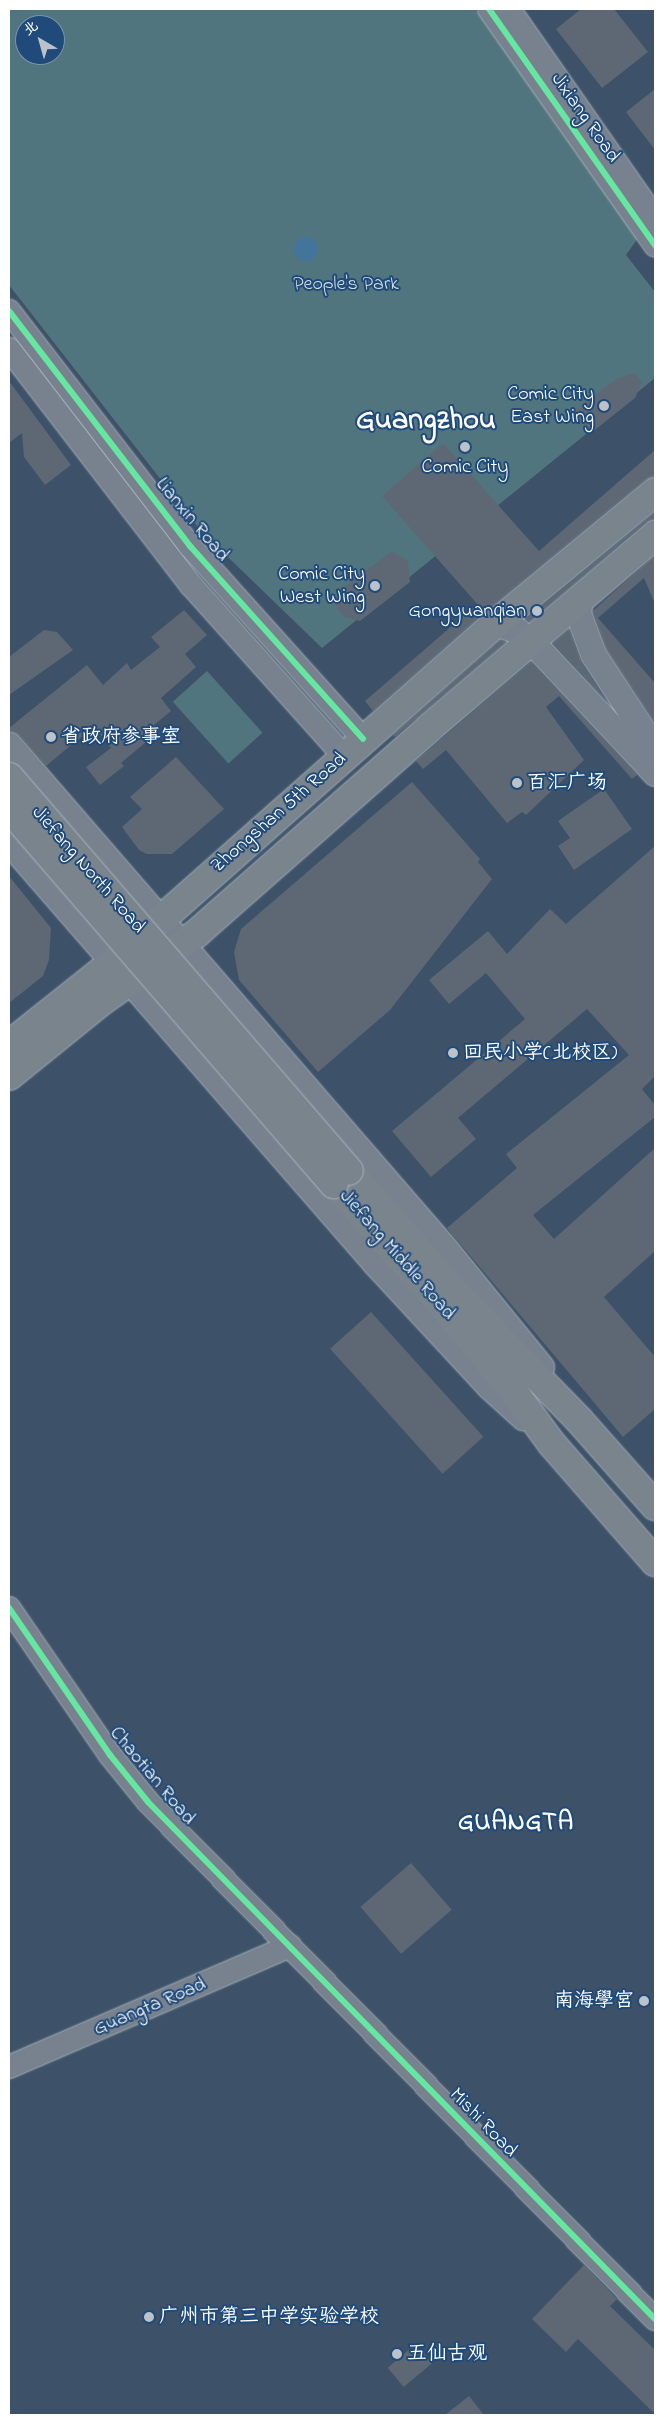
<!DOCTYPE html>
<html>
<head>
<meta charset="utf-8">
<style>
  body { margin:0 }
  #map { position:relative; width:664px; height:2424px; overflow:hidden; background:#3d5268; font-family:"Indie Flower","LXGW WenKai TC",sans-serif }
  div>[style] { position:absolute }
  .green>* { inset:0; background:#51757e; transform-origin:0 0 }
  .water>* { inset:0; background:#43759c }
  .round { border-radius:50% }
  .building>* { inset:0; background:#5d6874; transform-origin:0 0 }
  .roads { filter:drop-shadow(0 0 1px #a8b1bb) drop-shadow(0 0 1px #a8b1bb) }
  .tertiary>* { height:22px; margin:-11px; padding:0 11px; transform-origin:11px; border-radius:11px; background:#77828e }
  .secondary>* { height:25px; margin:-12.5px; padding:0 12.5px; transform-origin:12.5px; border-radius:12.5px; background:#77828e }
  .primary>* { height:28px; margin:-14px; padding:0 14px; transform-origin:14px; border-radius:14px; background:#7a848d }
  .bridges { filter:drop-shadow(0 0 1px #a8b1bb) drop-shadow(0 0 1px #a8b1bb) }
  .primary-bridge>* { height:28px; margin:-14px; padding:0 14px; transform-origin:14px; border-radius:14px; background:#7a848d }
  .cycleway>* { height:6px; margin:-3px; padding:0 3px; transform-origin:3px; border-radius:3px; background:#66e7a1 }
  .dots>* { width:14px; height:14px; translate:-50% -50%; box-sizing:border-box; border:2px solid #1f4a7a; border-radius:50% }
  span { translate:-50% -50%; white-space:nowrap; text-align:center; line-height:1.15; -webkit-text-stroke:4px #1f4a7a; paint-order:stroke }
  .street-label { font-size:20px; color:#fff }
  .park-label { font-size:20px; color:#d4dee0 }
  .poi-label { font-size:20px; color:#fff }
  .right { translate:-100% -50%; text-align:right }
  .left { translate:0 -50%; text-align:left }
  .district-label { font-size:25px; color:#fff; font-weight:700; letter-spacing:1px }
  .town-label { font-size:30px; color:#fff; font-weight:700 }
  .frame { position:absolute; inset:0; border:10px solid #fff; pointer-events:none }
  .north { position:absolute; left:15px; top:15px; width:50px; height:50px; box-sizing:border-box; background:#1f4a7a; border:1px solid #7992af; border-radius:50%; rotate:322deg; font-size:14px; font-weight:700; line-height:20px; text-align:center; color:#fff }
  .north::after { content:''; display:block; margin:auto; width:18px; height:22px; background:#bbc2ca; clip-path:polygon(50% 0,100% 100%,50% 72%,0 100%) }
</style>
</head>
<body>
<div id="map">
  <div class="green">
    <div style="clip-path:polygon(evenodd,9px 9px,475px 9px,640px 235px,626px 255px,655px 292px,655px 378px,322px 648px,201px 531px,9px 285px,9px 9px,25px 25px,55px 25px,55px 55px,25px 55px,25px 25px)"></div>
    <div style="left:207px;top:671px;width:83px;height:46px;rotate:48deg"></div>
  </div>
  <div class="water">
    <div class="round" style="left:294px;top:237px;width:24px;height:24px"></div>
  </div>
  <div class="building">
    <div style="clip-path:polygon(581px 9px,614px 9px,648px 52px,602px 88px,556px 29px)"></div>
    <div style="clip-path:polygon(655px 89px,655px 150px,626px 112px)"></div>
    <div style="clip-path:polygon(635px 373px,642px 383px,635px 398px,591px 433px,572px 413px,618px 378px)"></div>
    <div style="clip-path:polygon(9px 381px,71px 465px,45px 485px,24px 457px,22px 433px,9px 443px)"></div>
    <div style="clip-path:polygon(443px 443px,539px 551px,655px 450px,655px 477px,645px 480px,486px 611px,373px 711px,365px 701px,475px 606px,479px 606px,382px 496px)"></div>
    <div style="clip-path:polygon(655px 512px,655px 520px,645px 523px,530px 622px,526px 619px)"></div>
    <div style="clip-path:polygon(392px 551px,408px 561px,410px 582px,360px 621px,344px 617px,335px 605px,340px 590px)"></div>
    <div style="clip-path:polygon(655px 555px,655px 604px,644px 578px,598px 618px,655px 683px,655px 723px,606px 648px,593px 611px)"></div>
    <div style="clip-path:polygon(184px 610px,207px 635px,185px 654px,196px 667px,161px 698px,171px 711px,148px 730px,153px 736px,121px 763px,124px 766px,100px 785px,86px 767px,111px 748px,94px 726px,46px 766px,20px 736px,9px 731px,9px 728px,87px 665px,103px 685px,127px 663px,131px 670px,160px 647px,151px 637px)"></div>
    <div style="clip-path:polygon(569px 629px,581px 662px,605px 699px,553px 643px)"></div>
    <div style="clip-path:polygon(44px 630px,57px 632px,73px 650px,9px 695px,9px 657px)"></div>
    <div style="clip-path:polygon(500px 640px,506px 642px,395px 737px,393px 735px)"></div>
    <div style="clip-path:polygon(531px 662px,637px 775px,632px 779px,559px 696px,546px 707px,584px 760px,526px 815px,522px 812px,507px 823px,446px 750px,423px 769px,416px 761px)"></div>
    <div style="clip-path:polygon(176px 757px,224px 809px,172px 854px,147px 854px,139px 850px,122px 827px,142px 809px,130px 797px)"></div>
    <div style="clip-path:polygon(412px 782px,480px 859px,478px 862px,492px 879px,390px 1010px,318px 1072px,239px 980px,234px 952px,241px 929px)"></div>
    <div style="clip-path:polygon(604px 789px,632px 829px,574px 870px,558px 846px,570px 838px,558px 821px)"></div>
    <div style="clip-path:polygon(655px 846px,655px 1076px,642px 1089px,655px 1105px,655px 1117px,533px 1215px,554px 1239px,655px 1148px,655px 1251px,604px 1297px,655px 1357px,655px 1409px,623px 1437px,447px 1228px,517px 1168px,506px 1154px,629px 1055px,587px 1009px,458px 1118px,476px 1139px,431px 1177px,392px 1131px,525px 1019px,486px 973px,449px 1004px,429px 980px,488px 931px,507px 954px,550px 909px,566px 924px)"></div>
    <div style="clip-path:polygon(9px 876px,51px 928px,49px 960px,43px 976px,9px 1003px)"></div>
    <div style="left:371px;top:1312px;width:168px;height:55px;rotate:48deg"></div>
    <div style="left:411px;top:1863px;width:62px;height:67px;rotate:49deg"></div>
    <div style="clip-path:polygon(584px 2265px,617px 2299px,610px 2306px,655px 2350px,655px 2414px,578px 2339px,566px 2352px,532px 2319px)"></div>
    <div style="left:416px;top:2344px;width:25px;height:37px;rotate:50deg"></div>
    <div style="clip-path:polygon(469px 2396px,484px 2415px,445px 2415px)"></div>
  </div>
  <div class="roads">
    <div class="tertiary">
      <div style="left:489px;top:9px;width:289px;rotate:54.9deg"></div>
      <div style="left:509px;top:9px;width:255px;rotate:55.1deg"></div>
      <div style="left:9px;top:311px;width:297px;rotate:52.4deg"></div>
      <div style="left:190px;top:546px;width:259px;rotate:48.1deg"></div>
      <div style="left:9px;top:349px;width:298px;rotate:52.4deg"></div>
      <div style="left:191px;top:585px;width:229px;rotate:48.2deg"></div>
      <div style="left:9px;top:1608px;width:178px;rotate:55.5deg"></div>
      <div style="left:110px;top:1755px;width:60px;rotate:51deg"></div>
      <div style="left:148px;top:1802px;width:724px;rotate:45.56deg"></div>
      <div style="left:9px;top:2067px;width:306px;rotate:-23.3deg"></div>
    </div>
    <div class="secondary">
      <div style="left:580px;top:599px;width:14px;rotate:98deg"></div>
      <div style="left:578px;top:613px;width:44px;rotate:69.9deg"></div>
      <div style="left:593px;top:654px;width:113px;rotate:56.9deg"></div>
      <div style="left:496px;top:623px;width:23px;rotate:20deg"></div>
      <div style="left:518px;top:631px;width:16px;rotate:38deg"></div>
      <div style="left:531px;top:641px;width:181px;rotate:46.8deg"></div>
      <div style="left:9px;top:745px;width:661px;rotate:49.11deg"></div>
      <div style="left:442px;top:1245px;width:157px;rotate:50.9deg"></div>
      <div style="left:9px;top:842px;width:558px;rotate:49deg"></div>
      <div style="left:375px;top:1263px;width:169px;rotate:47.2deg"></div>
      <div style="left:490px;top:1387px;width:45px;rotate:42.3deg"></div>
    </div>
    <div class="primary">
      <div style="left:9px;top:1045px;width:132px;rotate:-38.5deg"></div>
      <div style="left:112px;top:963px;width:513px;rotate:-41.52deg"></div>
      <div style="left:496px;top:623px;width:206px;rotate:-39.5deg"></div>
      <div style="left:9px;top:1076px;width:116px;rotate:-39deg"></div>
      <div style="left:99px;top:1003px;width:120px;rotate:-35.5deg"></div>
      <div style="left:197px;top:933px;width:308px;rotate:-41.4deg"></div>
      <div style="left:428px;top:729px;width:299px;rotate:-40.5deg"></div>
      <div style="left:349px;top:1171px;width:170px;rotate:48.8deg"></div>
      <div style="left:461px;top:1299px;width:169px;rotate:45.7deg"></div>
      <div style="left:579px;top:1420px;width:115px;rotate:48.5deg"></div>
      <div style="left:334px;top:1184px;width:170px;rotate:48.3deg"></div>
      <div style="left:447px;top:1311px;width:100px;rotate:50.3deg"></div>
      <div style="left:511px;top:1388px;width:69px;rotate:53.8deg"></div>
      <div style="left:552px;top:1444px;width:157px;rotate:48.9deg"></div>
    </div>
  </div>
  <div class="bridges">
    <div class="primary-bridge">
      <div style="left:9px;top:777px;width:520px;rotate:49.21deg"></div>
      <div style="left:9px;top:808px;width:497px;rotate:49.2deg"></div>
    </div>
  </div>
  <div class="cycleway">
    <div style="left:489px;top:9px;width:289px;rotate:54.9deg"></div>
    <div style="left:9px;top:311px;width:297px;rotate:52.4deg"></div>
    <div style="left:190px;top:546px;width:259px;rotate:48.1deg"></div>
    <div style="left:9px;top:1608px;width:178px;rotate:55.5deg"></div>
    <div style="left:110px;top:1755px;width:60px;rotate:51deg"></div>
    <div style="left:148px;top:1802px;width:724px;rotate:45.56deg"></div>
  </div>
  <div class="dots">
    <div style="left:604px;top:406px;background:#bbc2ca"></div>
    <div style="left:465px;top:447px;background:#bbc2ca"></div>
    <div style="left:375px;top:586px;background:#bbc2ca"></div>
    <div style="left:537px;top:611px;background:#bbc2ca"></div>
    <div style="left:51px;top:737px;background:#bbc2ca"></div>
    <div style="left:517px;top:783px;background:#bbc2ca"></div>
    <div style="left:453px;top:1053px;background:#bbc2ca"></div>
    <div style="left:644px;top:2001px;background:#bbc2ca"></div>
    <div style="left:149px;top:2317px;background:#bbc2ca"></div>
    <div style="left:397px;top:2354px;background:#bbc2ca"></div>
  </div>
  <div class="street-label">
    <span style="left:585px;top:118px;rotate:55deg">Jixiang Road</span>
    <span style="left:192px;top:520px;rotate:50deg">Lianxin Road</span>
    <span style="left:279px;top:813px;rotate:-41deg">Zhongshan 5th Road</span>
    <span style="left:88px;top:870px;rotate:49deg">Jiefang North Road</span>
    <span style="left:397px;top:1255px;rotate:49deg">Jiefang Middle Road</span>
    <span style="left:152px;top:1776px;rotate:50deg">Chaotian Road</span>
    <span style="left:150px;top:2007px;rotate:-23deg">Guangta Road</span>
    <span style="left:483px;top:2123px;rotate:46deg">Mishi Road</span>
  </div>
  <div class="park-label">
    <span style="left:346px;top:284px">People's Park</span>
  </div>
  <div class="poi-label">
    <span class="right" style="left:594px;top:406px">Comic City<br>East Wing</span>
    <span style="left:465px;top:467px">Comic City</span>
    <span class="right" style="left:365px;top:586px">Comic City<br>West Wing</span>
    <span class="right" style="left:526px;top:611px">Gongyuanqian</span>
    <span class="left" style="left:61px;top:737px">省政府参事室</span>
    <span class="left" style="left:527px;top:783px">百汇广场</span>
    <span class="left" style="left:463px;top:1053px">回民小学(北校区)</span>
    <span class="right" style="left:634px;top:2001px">南海學宮</span>
    <span class="left" style="left:159px;top:2317px">广州市第三中学实验学校</span>
    <span class="left" style="left:407px;top:2354px">五仙古观</span>
  </div>
  <div class="district-label">
    <span style="left:516px;top:1823px">GUANGTA</span>
  </div>
  <div class="town-label">
    <span style="left:426px;top:421px">Guangzhou</span>
  </div>
  <div class="frame"></div>
  <div class="north">北</div>
</div>
</body>
</html>
